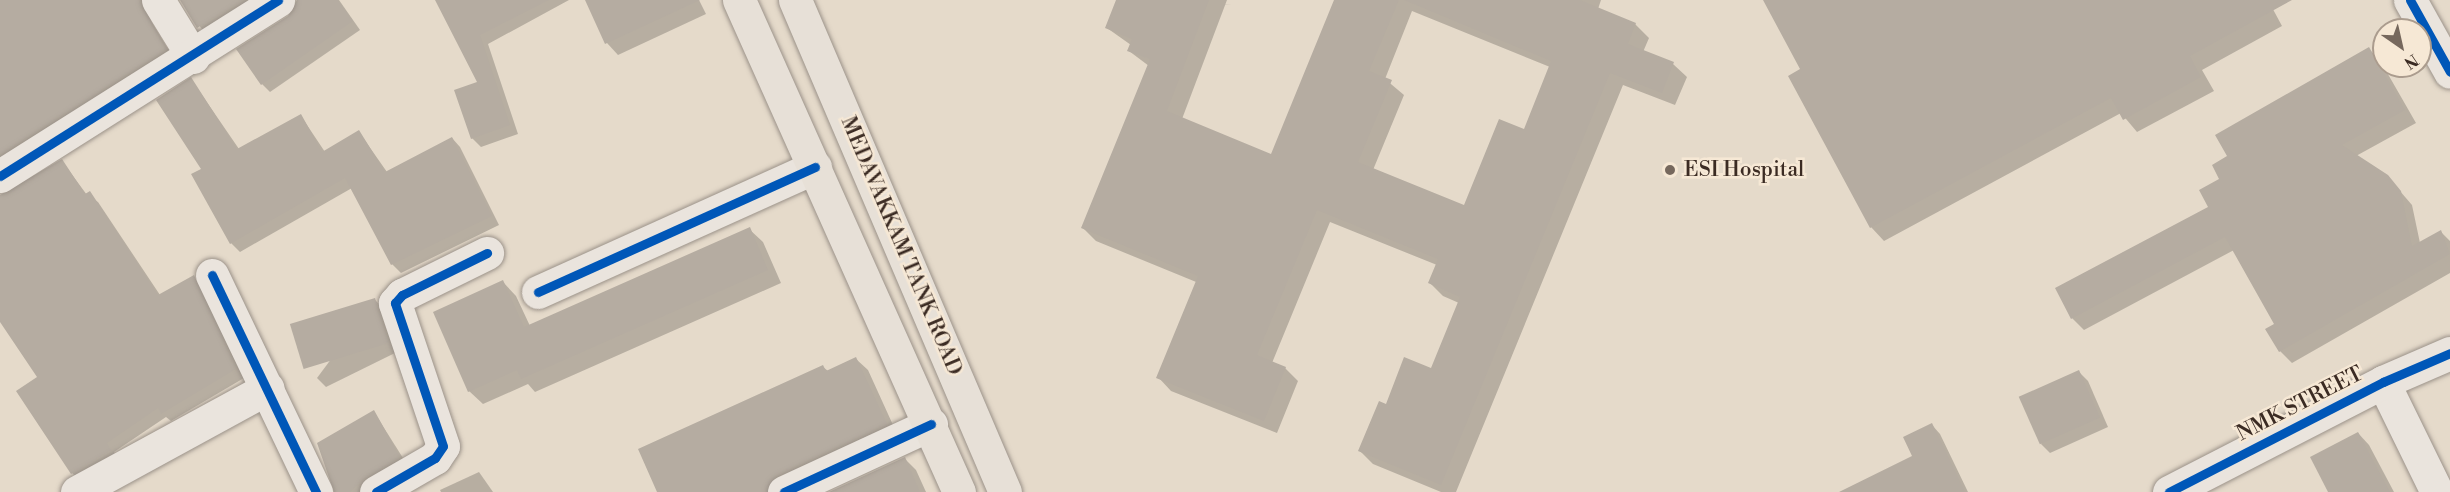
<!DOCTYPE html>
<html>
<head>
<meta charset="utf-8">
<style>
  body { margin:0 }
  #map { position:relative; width:2450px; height:492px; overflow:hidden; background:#e5daca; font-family:"Libre Bodoni",serif }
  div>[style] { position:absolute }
  .shadow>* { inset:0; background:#0003 }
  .building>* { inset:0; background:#b5aca1; transform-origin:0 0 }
  .roads { filter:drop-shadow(0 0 2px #9b9289) drop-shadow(0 0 2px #9b9289) }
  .minor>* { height:33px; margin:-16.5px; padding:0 16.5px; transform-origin:16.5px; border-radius:16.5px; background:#eae4dd }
  .major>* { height:33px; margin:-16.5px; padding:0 16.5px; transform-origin:16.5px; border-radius:16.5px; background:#e7e0d7 }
  .cycleway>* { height:9px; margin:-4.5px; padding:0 4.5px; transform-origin:4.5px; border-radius:4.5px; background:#0057b8 }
  .dots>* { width:16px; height:16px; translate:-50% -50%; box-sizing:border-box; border:3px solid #f6e8d5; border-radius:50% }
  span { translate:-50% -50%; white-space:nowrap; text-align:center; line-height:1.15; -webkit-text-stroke:5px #f6e8d5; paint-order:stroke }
  .poi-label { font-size:21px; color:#3b2b23 }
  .left { translate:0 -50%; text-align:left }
  .street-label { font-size:21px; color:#3b2b23 }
  .north { position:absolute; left:2372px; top:18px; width:60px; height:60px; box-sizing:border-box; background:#f6e8d5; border:2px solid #ab9c8e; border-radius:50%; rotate:146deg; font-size:16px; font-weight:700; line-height:24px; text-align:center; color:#3b2b23 }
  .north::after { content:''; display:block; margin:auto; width:21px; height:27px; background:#76685d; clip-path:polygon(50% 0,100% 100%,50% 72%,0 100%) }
</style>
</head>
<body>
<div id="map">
  <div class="shadow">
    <div style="clip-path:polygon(0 0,147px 0,151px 21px,174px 59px,0 166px)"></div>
    <div style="clip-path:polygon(195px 0,264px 0,207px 36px,185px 6px)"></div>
    <div style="clip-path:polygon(298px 0,339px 0,360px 30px,270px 92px,262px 84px)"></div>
    <div style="clip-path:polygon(436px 0,569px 0,488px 44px,518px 134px,481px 147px,472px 138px,479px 82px)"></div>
    <div style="clip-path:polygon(586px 0,699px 0,706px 14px,618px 55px,607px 43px)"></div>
    <div style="clip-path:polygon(evenodd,1118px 0,1227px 0,1182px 119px,1271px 156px,1336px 0,1601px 0,1598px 9px,1635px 24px,1649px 38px,1643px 52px,1673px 64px,1687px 77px,1675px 105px,1623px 85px,1456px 492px,1441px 492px,1373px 464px,1360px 451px,1386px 406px,1432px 370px,1459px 303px,1443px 296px,1430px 283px,1437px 265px,1330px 222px,1272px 363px,1285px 368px,1298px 381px,1277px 433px,1171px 391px,1158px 377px,1223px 293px,1096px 241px,1083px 228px,1149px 66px,1129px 51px,1131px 45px,1107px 28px,1118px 0,1412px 11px,1550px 67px,1525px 131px,1465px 207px,1373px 170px,1404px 95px,1385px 79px,1412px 11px)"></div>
    <div style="clip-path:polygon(1765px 0,2268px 0,2282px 26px,2202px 70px,2214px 91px,2137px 132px,2121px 113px,1884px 241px,1871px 227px,1802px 70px)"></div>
    <div style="clip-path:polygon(2369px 49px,2381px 62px,2416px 123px,2356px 156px,2387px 176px,2412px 205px,2420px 243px,2441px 232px,2450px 241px,2450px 273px,2292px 363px,2280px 351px,2276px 325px,2234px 250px,2084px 330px,2072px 318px,2210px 207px,2221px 180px)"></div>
    <div style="clip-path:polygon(191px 79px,239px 149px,301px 116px,325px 152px,359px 132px,387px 172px,452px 138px,460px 147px,499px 225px,401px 273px,392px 264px,352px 188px,240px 252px,231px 243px,203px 170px)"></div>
    <div style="clip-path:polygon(62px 161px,87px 195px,98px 202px,160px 295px,193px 277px,202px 285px,244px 378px,171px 421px,166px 417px,114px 452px,119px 459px,81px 481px,72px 473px,39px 377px,0 320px,0 200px)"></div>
    <div style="clip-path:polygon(749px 229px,763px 242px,781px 283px,535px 392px,528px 384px,483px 404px,469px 391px,503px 282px,516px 296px,530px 326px)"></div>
    <div style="clip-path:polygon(375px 300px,384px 309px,397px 352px,326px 387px,317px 378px)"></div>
    <div style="clip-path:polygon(856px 359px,868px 370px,898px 436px,784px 492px,659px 492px,823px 367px,828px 371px)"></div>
    <div style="clip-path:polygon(2079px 372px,2088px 381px,2108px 427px,2050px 453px,2041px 444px)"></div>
    <div style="clip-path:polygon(374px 412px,408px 466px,369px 492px,335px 492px)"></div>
    <div style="clip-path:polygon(1932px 425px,1940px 434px,1968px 492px,1842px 492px,1914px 457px)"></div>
    <div style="clip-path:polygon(2358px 433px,2369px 445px,2394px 492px,2330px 492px)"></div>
    <div style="clip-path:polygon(905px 459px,916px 470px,926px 492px,832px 492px)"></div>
    <div style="clip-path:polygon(479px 472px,493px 492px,441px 492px,440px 490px)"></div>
  </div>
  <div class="building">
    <div style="clip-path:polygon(0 0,139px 0,166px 49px,0 154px)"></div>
    <div style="clip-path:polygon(180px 0,243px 0,197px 28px)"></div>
    <div style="clip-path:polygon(297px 0,338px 0,353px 21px,261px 85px,236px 49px,288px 16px)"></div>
    <div style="clip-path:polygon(435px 0,549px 0,480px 35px,510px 125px,471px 139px,454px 90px,477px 82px)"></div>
    <div style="clip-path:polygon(585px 0,700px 0,605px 44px)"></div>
    <div style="clip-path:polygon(1116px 0,1209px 0,1167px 111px,1271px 154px,1334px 0,1399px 0,1369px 71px,1392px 80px,1358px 162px,1464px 205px,1499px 119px,1524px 129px,1551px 61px,1404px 0,1580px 0,1636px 23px,1628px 44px,1674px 62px,1662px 93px,1610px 73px,1441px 485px,1358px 451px,1379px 401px,1386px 404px,1404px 357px,1431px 368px,1460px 297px,1428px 283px,1438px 259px,1317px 210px,1257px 355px,1286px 367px,1264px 421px,1156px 378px,1198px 276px,1081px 228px,1150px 59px,1127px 51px,1132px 39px,1105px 28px)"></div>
    <div style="clip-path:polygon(1763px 0,2292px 0,2190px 56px,2201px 77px,2123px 120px,2111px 98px,1870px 228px,1788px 76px,1800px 69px)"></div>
    <div style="clip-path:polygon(2369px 47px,2405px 110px,2342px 145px,2388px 175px,2401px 191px,2412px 246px,2441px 230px,2450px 254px,2279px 352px,2265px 329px,2274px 324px,2225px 237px,2071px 319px,2055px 288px,2208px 207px,2199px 190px,2219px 179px,2212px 165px,2227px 156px,2215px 135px)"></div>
    <div style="clip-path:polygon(191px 77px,237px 149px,301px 114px,322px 152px,359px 130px,385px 172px,452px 137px,492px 216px,391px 265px,345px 178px,230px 244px,191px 174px,201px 169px,156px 100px)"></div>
    <div style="clip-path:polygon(62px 159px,85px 194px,90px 191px,158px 295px,194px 275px,236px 369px,161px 414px,158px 408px,107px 443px,111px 450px,71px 474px,16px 391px,37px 377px,0 322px,0 195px)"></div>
    <div style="clip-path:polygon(750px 227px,768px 270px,521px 379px,517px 370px,468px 392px,433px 312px,503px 280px,524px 327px)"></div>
    <div style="left:375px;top:298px;width:47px;height:89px;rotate:73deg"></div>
    <div style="clip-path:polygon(856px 357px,887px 424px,776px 475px,766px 492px,657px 492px,638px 449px,823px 365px,826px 371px)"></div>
    <div style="left:2079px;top:370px;width:52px;height:66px;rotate:66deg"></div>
    <div style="clip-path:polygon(374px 410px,400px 457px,367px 476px,350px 492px,334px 492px,317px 443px)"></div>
    <div style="clip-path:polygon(1932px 423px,1965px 492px,1839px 492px,1912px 456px,1903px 437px)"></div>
    <div style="clip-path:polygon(2358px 432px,2390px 492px,2328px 492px,2310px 457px)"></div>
    <div style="clip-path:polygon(905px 457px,920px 492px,829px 492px)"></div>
  </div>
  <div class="roads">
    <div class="minor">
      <div style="left:158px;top:0;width:67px;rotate:58.4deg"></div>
      <div style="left:2410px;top:0;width:82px;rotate:60.9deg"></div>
      <div style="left:0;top:176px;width:329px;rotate:-32.3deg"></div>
      <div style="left:212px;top:275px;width:241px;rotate:64.4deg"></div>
      <div style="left:538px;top:292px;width:304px;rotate:-24.3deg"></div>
      <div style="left:2383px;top:382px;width:123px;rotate:63.9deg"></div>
      <div style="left:77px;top:492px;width:217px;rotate:-28.6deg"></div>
      <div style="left:376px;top:492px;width:68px;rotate:-30deg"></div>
      <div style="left:435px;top:458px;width:14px;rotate:-56deg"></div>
      <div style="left:443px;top:446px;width:151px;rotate:-108.6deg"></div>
      <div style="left:395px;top:303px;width:11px;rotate:-49deg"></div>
      <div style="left:402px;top:295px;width:95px;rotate:-26.3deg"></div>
      <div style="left:784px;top:492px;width:162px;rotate:-24.8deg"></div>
      <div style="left:2169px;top:492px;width:241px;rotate:-27.2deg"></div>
      <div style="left:2383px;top:382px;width:73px;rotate:-23.4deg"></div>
    </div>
    <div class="major">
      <div style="left:739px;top:0;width:539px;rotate:65.91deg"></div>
      <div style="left:795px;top:0;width:535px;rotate:66.89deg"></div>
    </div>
  </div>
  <div class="cycleway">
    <div style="left:2410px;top:0;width:82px;rotate:60.9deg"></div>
    <div style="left:0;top:176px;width:329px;rotate:-32.3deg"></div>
    <div style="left:212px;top:275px;width:241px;rotate:64.4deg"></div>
    <div style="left:538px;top:292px;width:304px;rotate:-24.3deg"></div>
    <div style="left:376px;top:492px;width:68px;rotate:-30deg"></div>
    <div style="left:435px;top:458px;width:14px;rotate:-56deg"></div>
    <div style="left:443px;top:446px;width:151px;rotate:-108.6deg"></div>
    <div style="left:395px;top:303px;width:11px;rotate:-49deg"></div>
    <div style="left:402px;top:295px;width:95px;rotate:-26.3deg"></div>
    <div style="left:784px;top:492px;width:162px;rotate:-24.8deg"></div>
    <div style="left:2169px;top:492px;width:241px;rotate:-27.2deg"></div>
    <div style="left:2383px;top:382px;width:73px;rotate:-23.4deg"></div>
  </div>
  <div class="dots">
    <div style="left:1670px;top:170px;background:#76685d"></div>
  </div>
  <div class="poi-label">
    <span class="left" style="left:1684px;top:170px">ESI Hospital</span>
  </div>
  <div class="street-label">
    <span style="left:901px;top:246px;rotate:67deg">MEDAVAKKAM TANK ROAD</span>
    <span style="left:2300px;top:404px;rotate:-27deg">NMK STREET</span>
  </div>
  <div class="north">N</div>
</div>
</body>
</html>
